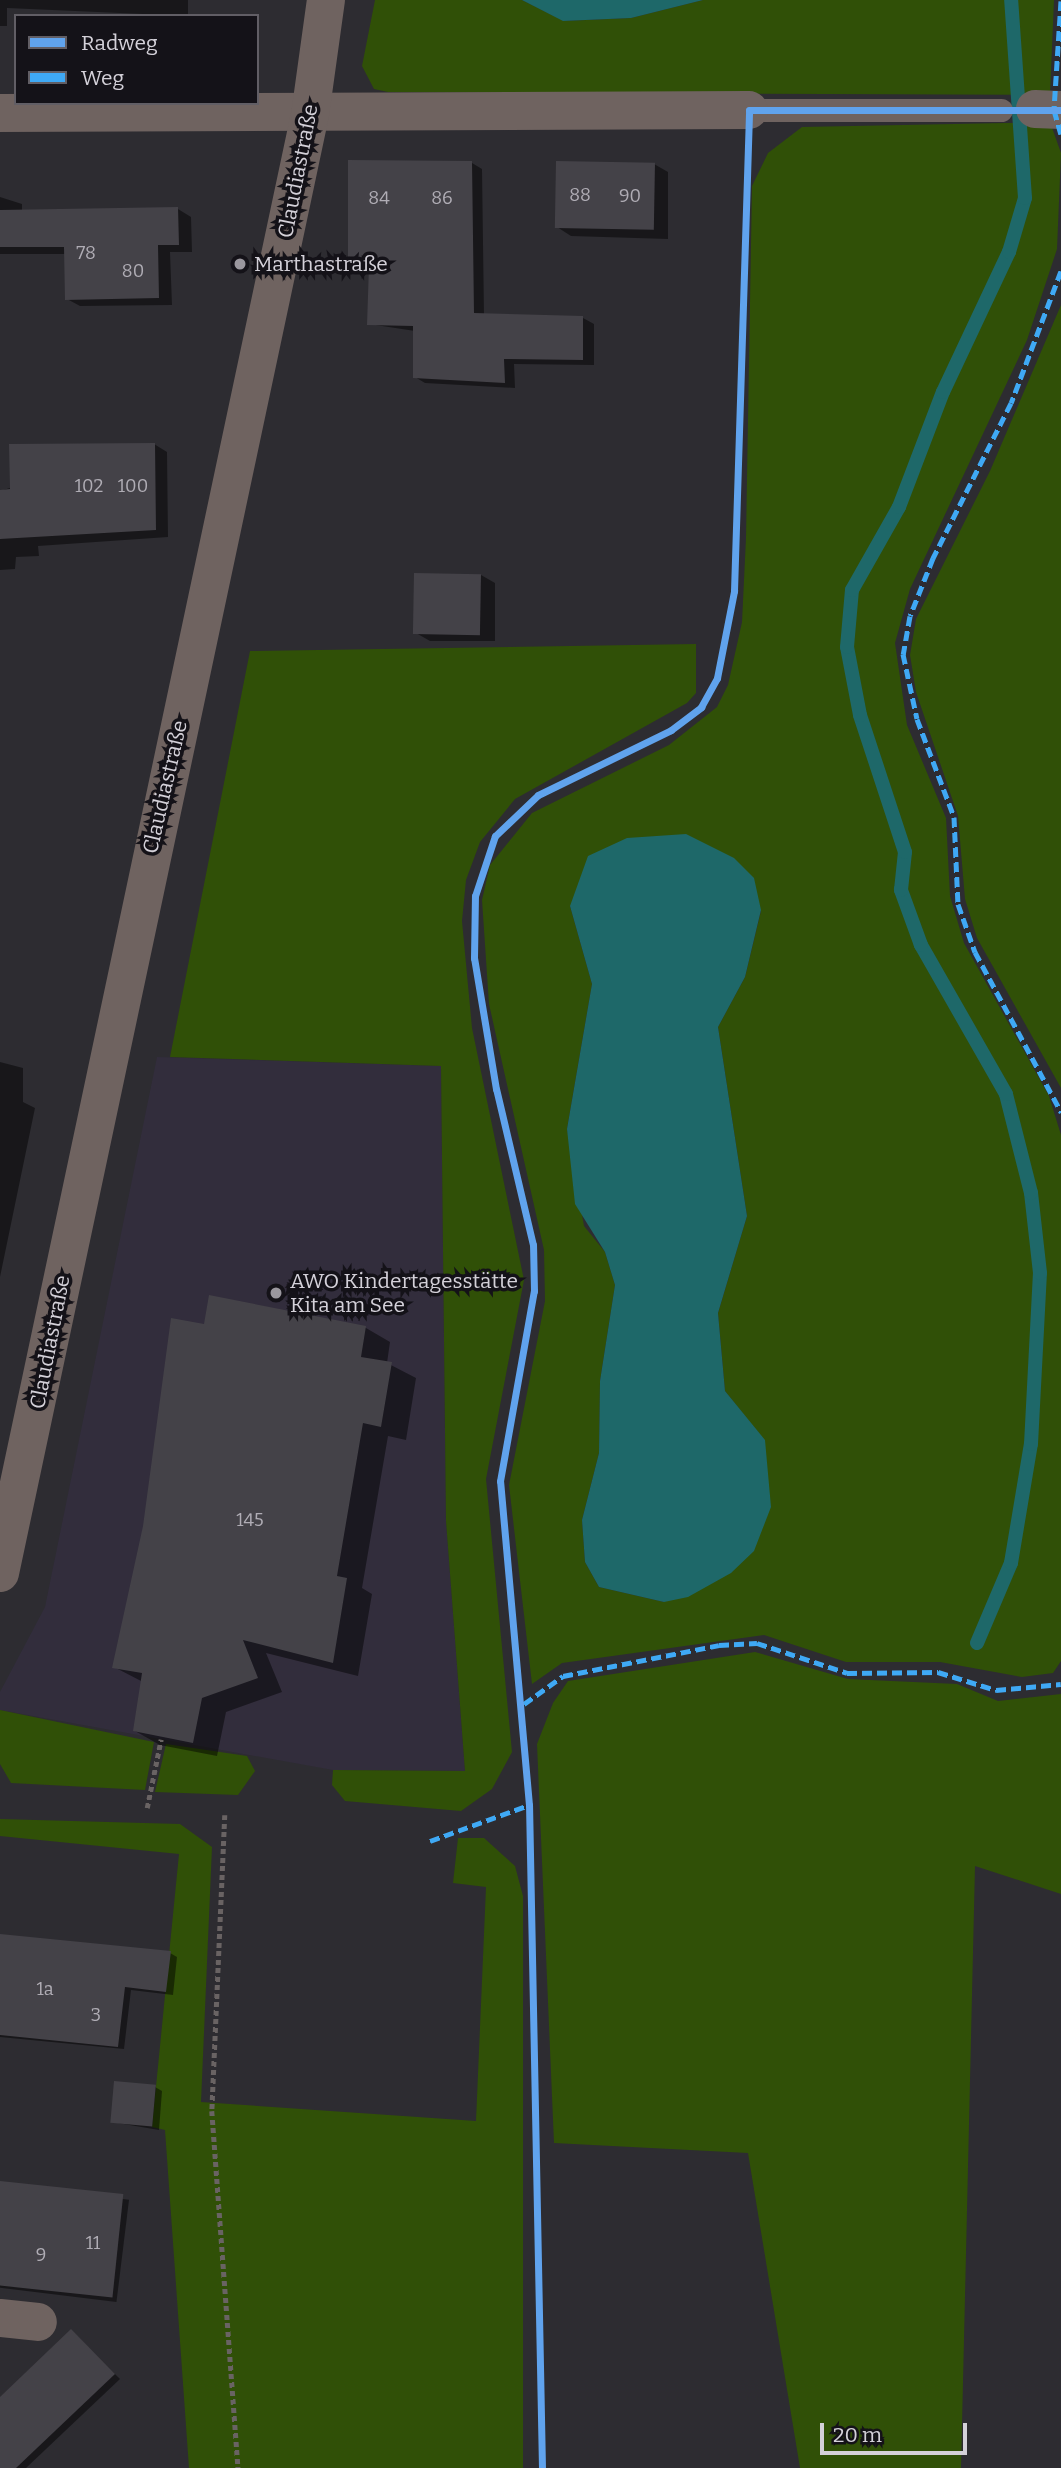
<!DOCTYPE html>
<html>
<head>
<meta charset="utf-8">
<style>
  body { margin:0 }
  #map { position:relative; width:1061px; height:2468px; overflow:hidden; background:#2d2c31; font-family:Bitter,serif }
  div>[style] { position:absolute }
  .built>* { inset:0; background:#322d3c }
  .green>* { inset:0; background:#305007 }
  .water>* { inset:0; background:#1e6869 }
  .shadow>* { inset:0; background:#0007; transform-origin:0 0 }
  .stream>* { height:14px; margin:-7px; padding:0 7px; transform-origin:7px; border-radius:7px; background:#1e6869 }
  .building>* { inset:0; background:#444248; transform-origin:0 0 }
  .path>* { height:4.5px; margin-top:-2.25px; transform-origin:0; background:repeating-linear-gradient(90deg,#696363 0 5px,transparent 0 8.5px) }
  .service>* { height:23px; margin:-11.5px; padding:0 11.5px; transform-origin:11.5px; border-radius:11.5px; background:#6f6360 }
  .minor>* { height:38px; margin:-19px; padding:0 19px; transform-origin:19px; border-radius:19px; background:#6f6360 }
  .quiet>* { height:5px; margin-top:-2.5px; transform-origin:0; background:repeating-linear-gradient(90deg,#3fa9f5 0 10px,transparent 0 15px) }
  .cycleway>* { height:7px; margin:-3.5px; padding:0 3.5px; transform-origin:3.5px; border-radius:3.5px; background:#60a3ed }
  .dots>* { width:19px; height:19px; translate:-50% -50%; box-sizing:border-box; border:4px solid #141218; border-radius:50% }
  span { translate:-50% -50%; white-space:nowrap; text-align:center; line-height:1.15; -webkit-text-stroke:7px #141218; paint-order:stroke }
  .number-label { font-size:18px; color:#b0adb5 }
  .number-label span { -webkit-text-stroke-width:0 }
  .street-label { font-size:21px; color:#d4d1d9 }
  .poi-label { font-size:21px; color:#d4d1d9 }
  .left { translate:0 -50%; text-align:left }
  .legend { position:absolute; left:14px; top:14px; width:245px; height:91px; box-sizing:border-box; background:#141218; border:2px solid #615e65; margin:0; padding:9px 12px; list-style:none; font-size:21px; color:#d4d1d9 }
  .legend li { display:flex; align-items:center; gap:14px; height:35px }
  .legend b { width:35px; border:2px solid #615e65 }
  .scale { position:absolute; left:820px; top:2423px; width:147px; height:32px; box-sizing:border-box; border:4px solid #d4d1d9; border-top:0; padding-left:9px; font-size:21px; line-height:24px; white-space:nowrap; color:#d4d1d9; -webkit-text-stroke:5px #141218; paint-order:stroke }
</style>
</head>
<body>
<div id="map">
  <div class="built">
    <div style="clip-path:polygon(157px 1057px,441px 1066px,446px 1521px,465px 1771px,333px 1770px,0 1710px,0 1692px,45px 1607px)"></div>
  </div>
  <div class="green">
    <div style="clip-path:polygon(375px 0,522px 0,564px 21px,631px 18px,703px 0,1054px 0,1050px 95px,388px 92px,374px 89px,362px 66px)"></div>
    <div style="clip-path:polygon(evenodd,1050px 122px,1061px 153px,1057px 249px,1027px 340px,910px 589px,895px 643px,907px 725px,946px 818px,950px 896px,964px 943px,1049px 1096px,1061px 1135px,1061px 1661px,1053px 1673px,1022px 1677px,940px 1662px,846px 1662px,764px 1635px,562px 1663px,532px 1684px,509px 1485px,545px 1301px,544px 1250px,489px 1004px,482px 900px,490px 865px,532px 813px,669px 745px,717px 707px,728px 685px,742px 622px,746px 538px,752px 186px,768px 153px,802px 127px,1050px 122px,570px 906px,761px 911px,745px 977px,718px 1027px,747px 1216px,718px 1313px,725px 1391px,765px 1441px,664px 1602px,599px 1587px,585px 1562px,582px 1520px,599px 1453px,600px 1381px,615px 1285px,605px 1252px,584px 1226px,567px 1129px,592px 984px,570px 906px)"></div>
    <div style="clip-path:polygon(1061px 305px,1061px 1088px,977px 938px,965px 899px,958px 816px,916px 692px,910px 655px,916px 619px,990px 471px)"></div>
    <div style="clip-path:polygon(696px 644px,696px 693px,687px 703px,515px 799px,480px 842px,466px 880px,462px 921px,472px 1028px,524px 1280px,486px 1479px,512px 1752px,492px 1789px,461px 1811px,345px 1801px,332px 1785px,333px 1770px,465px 1771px,446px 1521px,441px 1066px,170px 1057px,250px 651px)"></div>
    <div style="clip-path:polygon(755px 1652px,848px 1679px,957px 1684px,998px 1701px,1061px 1694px,1061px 1894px,975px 1866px,961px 2468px,800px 2468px,748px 2153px,554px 2143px,537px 1744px,553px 1703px,568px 1681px)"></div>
    <div style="clip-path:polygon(0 1710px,154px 1742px,145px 1790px,11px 1783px,0 1764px)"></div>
    <div style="clip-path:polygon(166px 1744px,247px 1756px,255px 1771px,238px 1795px,155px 1792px)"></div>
    <div style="clip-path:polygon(0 1819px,180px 1824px,212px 1847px,201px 2102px,476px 2121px,486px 1887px,453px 1883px,458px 1838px,484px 1838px,515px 1866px,523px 1896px,523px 2468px,189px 2468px,165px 2130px,152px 2127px,179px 1854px,0 1836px)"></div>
  </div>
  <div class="water">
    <div style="clip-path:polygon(522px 0,703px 0,631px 18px,563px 21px)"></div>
    <div style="clip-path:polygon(686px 834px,734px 858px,754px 878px,761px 910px,745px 977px,718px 1027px,747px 1216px,718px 1313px,725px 1391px,765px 1440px,771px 1507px,754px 1551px,731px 1573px,688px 1597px,664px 1602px,599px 1587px,585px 1562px,582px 1520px,599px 1453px,600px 1381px,615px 1285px,605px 1252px,575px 1204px,567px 1129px,592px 984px,570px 906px,588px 856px,627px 838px)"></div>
  </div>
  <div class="shadow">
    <div style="clip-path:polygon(0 0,188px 0,188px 16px,7px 8px,7px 26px,0 26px)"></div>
    <div style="clip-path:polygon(472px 163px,482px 169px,484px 315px,583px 318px,594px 324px,594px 365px,514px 364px,515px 388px,425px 383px,415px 377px,415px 331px,369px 324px,370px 271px,350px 265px)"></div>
    <div style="clip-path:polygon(654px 164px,668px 172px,668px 239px,571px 236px,557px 227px)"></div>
    <div style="clip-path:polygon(0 197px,22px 204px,22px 211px,178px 209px,191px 217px,192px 252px,170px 252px,172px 305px,80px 306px,67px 299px,66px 254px,0 254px)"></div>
    <div style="clip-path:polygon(154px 444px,167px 452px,168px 537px,38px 546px,39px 556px,16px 557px,15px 569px,0 570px,0 491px)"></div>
    <div style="clip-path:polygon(481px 575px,495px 583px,495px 641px,430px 641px,416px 633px)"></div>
    <div style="clip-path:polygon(0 1062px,23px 1068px,23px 1102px,35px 1108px,0 1277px)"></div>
    <div style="clip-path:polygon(206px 1326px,366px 1328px,390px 1342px,387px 1363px,416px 1378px,406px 1440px,388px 1436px,362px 1588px,372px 1594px,358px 1676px,266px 1653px,282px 1692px,226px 1712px,217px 1756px,160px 1745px,135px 1731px,143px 1682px,114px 1667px)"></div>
    <div style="clip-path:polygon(0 1936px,170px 1953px,177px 1957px,173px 1995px,131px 1990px,124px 2049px,0 2037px)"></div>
    <div style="clip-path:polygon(155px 2087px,162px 2091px,159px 2130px,112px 2122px)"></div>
    <div style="left:0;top:2184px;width:130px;height:103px;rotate:7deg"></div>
    <div style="clip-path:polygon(71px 2331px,120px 2379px,26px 2468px,0 2468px,0 2399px)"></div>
  </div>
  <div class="stream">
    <div style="left:977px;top:1643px;width:87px;rotate:-67deg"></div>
    <div style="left:1011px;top:1563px;width:121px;rotate:-80.5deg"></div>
    <div style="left:1031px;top:1444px;width:171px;rotate:-87deg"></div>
    <div style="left:1040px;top:1273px;width:81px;rotate:-96.4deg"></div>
    <div style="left:1031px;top:1193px;width:102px;rotate:-104.2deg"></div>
    <div style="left:1006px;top:1094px;width:172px;rotate:-119.7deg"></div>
    <div style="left:921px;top:945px;width:59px;rotate:-110deg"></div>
    <div style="left:901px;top:890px;width:38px;rotate:-84deg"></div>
    <div style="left:905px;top:852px;width:144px;rotate:-108.2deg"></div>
    <div style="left:860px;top:715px;width:69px;rotate:-100.8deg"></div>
    <div style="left:847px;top:647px;width:57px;rotate:-85deg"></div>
    <div style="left:852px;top:590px;width:95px;rotate:-60.5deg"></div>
    <div style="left:899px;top:507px;width:123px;rotate:-69.1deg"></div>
    <div style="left:943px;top:392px;width:155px;rotate:-64.8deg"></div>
    <div style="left:1009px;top:252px;width:56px;rotate:-73.5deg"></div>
    <div style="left:1025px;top:198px;width:198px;rotate:-94deg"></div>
  </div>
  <div class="building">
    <div style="clip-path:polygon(348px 160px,472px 161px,474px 313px,583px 316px,583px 360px,504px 359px,505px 383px,413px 378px,413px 326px,367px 325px,369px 266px,348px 266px)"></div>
    <div style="left:556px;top:161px;width:99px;height:67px;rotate:1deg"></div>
    <div style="clip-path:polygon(178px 207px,179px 245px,158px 245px,159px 298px,65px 300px,64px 247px,0 247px,0 210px)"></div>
    <div style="clip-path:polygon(155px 443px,156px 530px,0 539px,0 490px,10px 489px,9px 444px)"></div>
    <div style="left:414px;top:573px;width:67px;height:61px;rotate:1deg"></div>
    <div style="clip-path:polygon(209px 1295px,366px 1326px,361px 1357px,392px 1362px,381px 1427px,363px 1423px,337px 1576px,347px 1578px,333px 1663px,243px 1640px,258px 1678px,202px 1698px,193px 1743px,133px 1731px,142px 1673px,112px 1668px,143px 1526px,171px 1318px,204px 1324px)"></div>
    <div style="clip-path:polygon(0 1934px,171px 1951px,166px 1992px,125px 1987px,118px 2047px,0 2035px)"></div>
    <div style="left:114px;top:2081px;width:42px;height:42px;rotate:5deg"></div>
    <div style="left:0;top:2181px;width:124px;height:104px;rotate:6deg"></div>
    <div style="clip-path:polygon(71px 2329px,115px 2374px,16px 2468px,0 2468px,0 2397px)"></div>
  </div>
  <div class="path">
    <div style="left:147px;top:1808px;width:70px;rotate:-78.5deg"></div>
    <div style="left:225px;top:1815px;width:296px;rotate:92.5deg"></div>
    <div style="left:212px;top:2111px;width:358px;rotate:85.8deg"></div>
  </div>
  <div class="service">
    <div style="left:749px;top:110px;width:252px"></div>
  </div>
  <div class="minor">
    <div style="left:1035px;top:109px;width:26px;rotate:2deg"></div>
    <div style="left:0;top:113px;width:749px;rotate:-0.23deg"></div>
    <div style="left:0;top:1573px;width:1491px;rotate:-78deg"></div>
    <div style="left:310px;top:115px;width:116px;rotate:-82.1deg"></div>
    <div style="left:0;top:2318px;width:38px;rotate:6deg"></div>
  </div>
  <div class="quiet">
    <div style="left:1061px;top:1px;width:109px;rotate:93.7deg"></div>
    <div style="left:1054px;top:110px;width:25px;rotate:74deg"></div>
    <div style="left:1061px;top:271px;width:141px;rotate:110.7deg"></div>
    <div style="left:1011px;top:403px;width:174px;rotate:116.7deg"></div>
    <div style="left:933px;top:558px;width:62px;rotate:111.6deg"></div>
    <div style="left:910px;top:616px;width:39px;rotate:100deg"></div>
    <div style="left:903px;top:654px;width:66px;rotate:77.8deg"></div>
    <div style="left:917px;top:719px;width:105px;rotate:69.3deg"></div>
    <div style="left:954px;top:817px;width:87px;rotate:87.4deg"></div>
    <div style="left:958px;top:904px;width:51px;rotate:70.5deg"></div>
    <div style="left:975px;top:952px;width:182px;rotate:61.7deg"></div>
    <div style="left:524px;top:1704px;width:48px;rotate:-35.7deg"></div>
    <div style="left:563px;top:1676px;width:159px;rotate:-11.2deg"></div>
    <div style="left:719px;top:1645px;width:38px;rotate:-3deg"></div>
    <div style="left:757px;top:1643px;width:95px;rotate:18.4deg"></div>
    <div style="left:847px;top:1673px;width:91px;rotate:-0.6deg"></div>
    <div style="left:938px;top:1672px;width:61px;rotate:17.2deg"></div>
    <div style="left:996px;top:1690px;width:65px;rotate:-5.3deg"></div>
    <div style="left:430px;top:1841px;width:105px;rotate:-20deg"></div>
  </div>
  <div class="cycleway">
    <div style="left:542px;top:2468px;width:663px;rotate:-91.12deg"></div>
    <div style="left:529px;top:1805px;width:325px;rotate:-95.1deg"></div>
    <div style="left:500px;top:1481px;width:193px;rotate:-79.9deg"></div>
    <div style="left:534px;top:1291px;width:46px;rotate:-91.2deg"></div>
    <div style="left:533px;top:1245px;width:160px;rotate:-103.3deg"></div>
    <div style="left:496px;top:1089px;width:133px;rotate:-99.5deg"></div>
    <div style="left:474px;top:958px;width:62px;rotate:-89.1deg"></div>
    <div style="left:475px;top:896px;width:63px;rotate:-71.6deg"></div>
    <div style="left:495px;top:836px;width:59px;rotate:-43.6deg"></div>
    <div style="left:538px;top:795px;width:148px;rotate:-26deg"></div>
    <div style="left:671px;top:730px;width:38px;rotate:-37deg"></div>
    <div style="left:701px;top:707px;width:33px;rotate:-61deg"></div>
    <div style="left:717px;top:678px;width:89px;rotate:-78.9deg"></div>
    <div style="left:734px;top:591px;width:481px;rotate:-88.2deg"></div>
    <div style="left:749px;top:110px;width:312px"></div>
  </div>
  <div class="dots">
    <div style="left:240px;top:264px;background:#9a979e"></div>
    <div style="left:276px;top:1293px;background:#9a979e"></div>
  </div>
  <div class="number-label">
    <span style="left:580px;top:195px">88</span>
    <span style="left:630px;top:196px">90</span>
    <span style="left:379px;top:198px">84</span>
    <span style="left:442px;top:198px">86</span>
    <span style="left:86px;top:253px">78</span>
    <span style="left:133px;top:271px">80</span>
    <span style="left:89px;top:486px">102</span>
    <span style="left:133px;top:486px">100</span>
    <span style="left:250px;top:1520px">145</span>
    <span style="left:45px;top:1989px">1a</span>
    <span style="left:96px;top:2015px">3</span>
    <span style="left:93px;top:2243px">11</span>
    <span style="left:41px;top:2255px">9</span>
  </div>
  <div class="street-label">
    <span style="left:298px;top:171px;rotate:-79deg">Claudiastraße</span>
    <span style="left:165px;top:787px;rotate:-77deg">Claudiastraße</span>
    <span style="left:50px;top:1342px;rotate:-79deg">Claudiastraße</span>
  </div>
  <div class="poi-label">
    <span class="left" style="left:254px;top:264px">Marthastraße</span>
    <span class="left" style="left:290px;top:1293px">AWO Kindertagesstätte<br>Kita am See</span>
  </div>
  <ul class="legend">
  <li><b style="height:9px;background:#60a3ed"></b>Radweg</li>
  <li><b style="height:9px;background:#3fa9f5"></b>Weg</li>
  </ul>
  <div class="scale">20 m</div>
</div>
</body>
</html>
